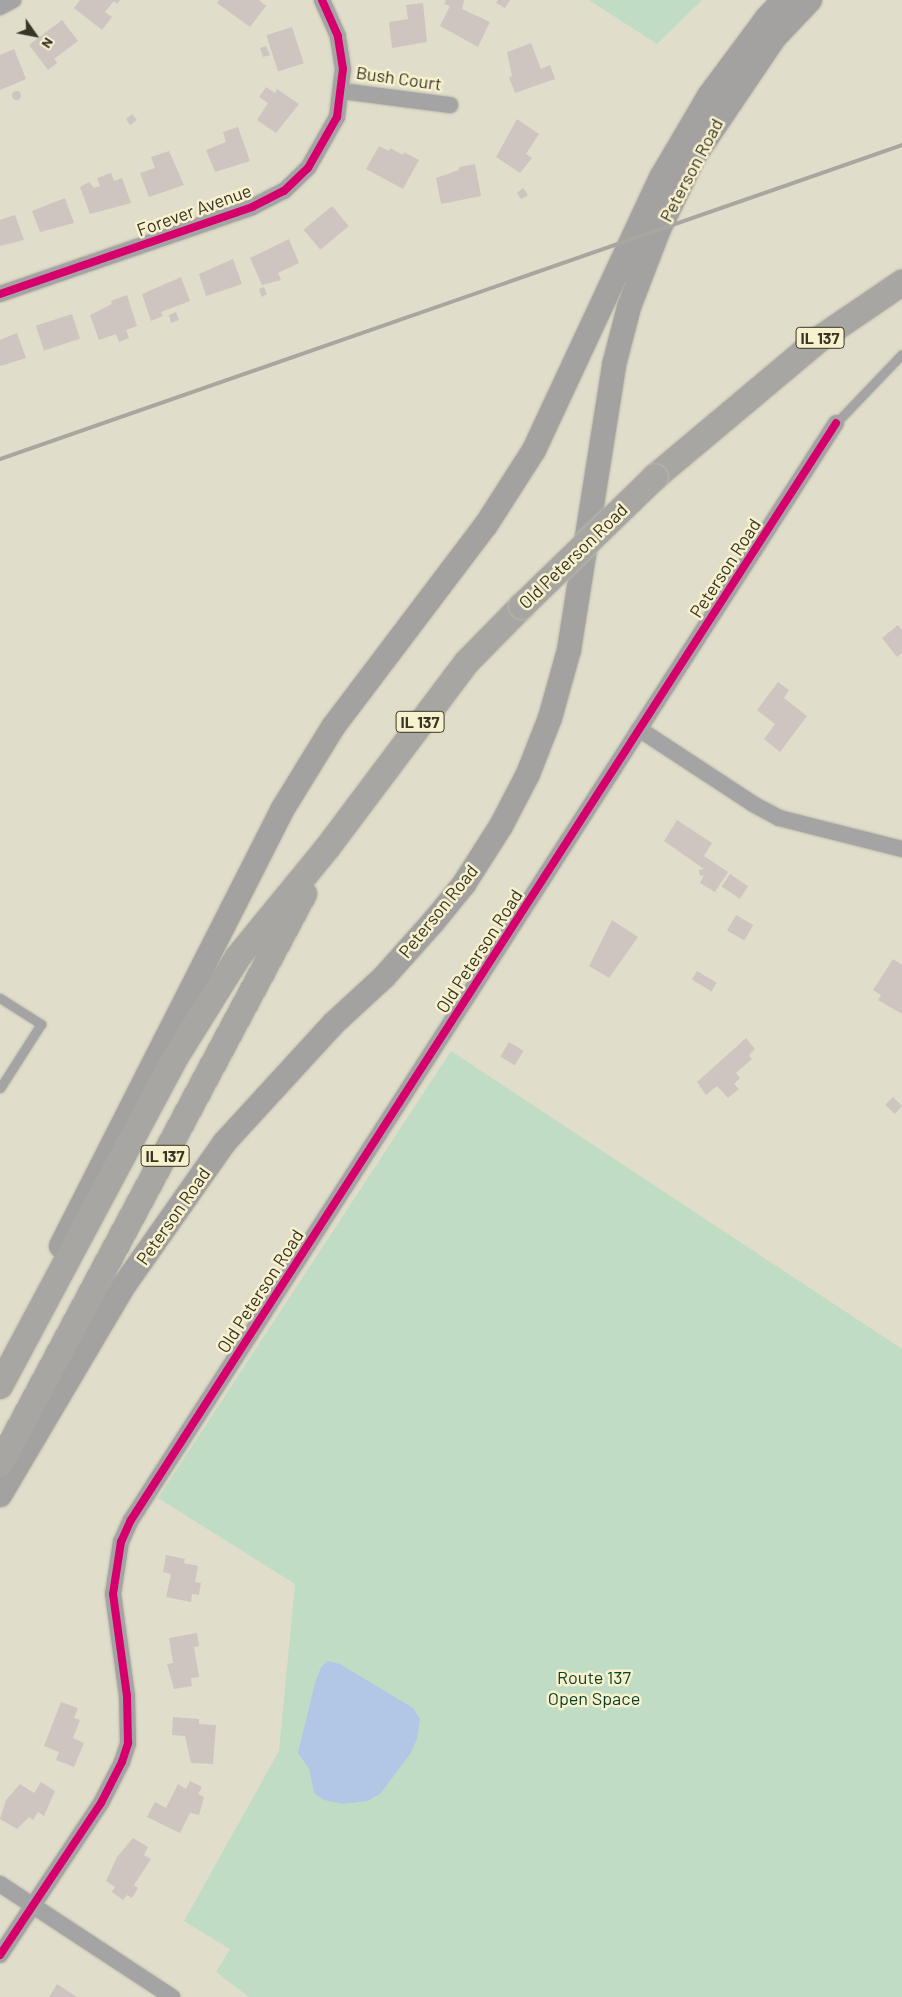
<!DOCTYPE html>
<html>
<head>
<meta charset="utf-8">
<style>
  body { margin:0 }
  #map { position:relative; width:902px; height:1997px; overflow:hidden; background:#e0ddca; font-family:Barlow,sans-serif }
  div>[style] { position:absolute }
  .green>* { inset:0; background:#c1dcc4 }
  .water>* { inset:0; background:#b2c7e6 }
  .building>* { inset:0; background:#cec5c0; transform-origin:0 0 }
  .round { border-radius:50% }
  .roads { filter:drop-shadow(0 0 1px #bdbaab) drop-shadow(0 0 1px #bdbaab) }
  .lane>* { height:9px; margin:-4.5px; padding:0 4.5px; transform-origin:4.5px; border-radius:4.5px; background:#a4a4a5 }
  .street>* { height:16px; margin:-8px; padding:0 8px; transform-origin:8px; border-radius:8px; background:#a4a4a5 }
  .secondary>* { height:24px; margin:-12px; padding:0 12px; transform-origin:12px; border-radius:12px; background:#a4a2a1 }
  .primary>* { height:26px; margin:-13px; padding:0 13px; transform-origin:13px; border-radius:13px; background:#a7a6a2 }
  .rail>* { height:4px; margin:-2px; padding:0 2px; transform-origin:2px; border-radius:2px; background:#a9a69f }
  .bridges { filter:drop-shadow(0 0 1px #bdbaab) drop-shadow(0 0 1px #bdbaab) }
  .primary-bridge>* { height:26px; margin:-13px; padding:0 13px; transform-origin:13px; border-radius:13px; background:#a7a6a2 }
  .cycleway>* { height:8px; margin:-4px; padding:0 4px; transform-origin:4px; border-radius:4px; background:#d6006c }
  span { translate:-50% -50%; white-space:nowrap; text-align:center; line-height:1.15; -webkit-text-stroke:5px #f7f1cd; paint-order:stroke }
  .shield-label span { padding:1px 4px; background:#f7f1cd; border:1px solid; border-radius:4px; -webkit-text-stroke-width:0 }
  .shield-label { font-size:16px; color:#383527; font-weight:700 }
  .street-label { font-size:18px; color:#383527 }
  .park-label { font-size:18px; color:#083f2a }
  .north { position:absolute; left:10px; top:10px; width:50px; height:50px; -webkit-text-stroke:4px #f7f1cd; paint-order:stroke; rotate:123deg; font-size:14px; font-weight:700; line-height:20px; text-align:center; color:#383527 }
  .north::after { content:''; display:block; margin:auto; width:18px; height:22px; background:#383527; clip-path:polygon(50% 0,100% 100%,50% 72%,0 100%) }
</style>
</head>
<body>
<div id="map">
  <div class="green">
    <div style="clip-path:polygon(589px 0,702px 0,657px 44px)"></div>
    <div style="clip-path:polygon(451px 1051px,902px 1349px,902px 1997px,249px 1997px,216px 1972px,230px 1949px,184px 1921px,279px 1751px,295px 1584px,158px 1498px)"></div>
  </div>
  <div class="water">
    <div style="clip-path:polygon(328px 1661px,340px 1664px,413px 1708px,420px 1719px,417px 1739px,410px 1754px,380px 1794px,367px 1801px,343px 1804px,324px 1800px,314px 1793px,309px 1769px,298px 1753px,315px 1683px,321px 1667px)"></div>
  </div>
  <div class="building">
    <div style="clip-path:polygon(80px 0,120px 0,117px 4px,114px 1px,105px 12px,112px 17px,102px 30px,74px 8px)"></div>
    <div style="clip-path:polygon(219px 0,259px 0,266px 6px,250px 27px,217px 3px)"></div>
    <div style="clip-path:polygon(446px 0,464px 0,462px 9px,490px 22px,478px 47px,440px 26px,450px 6px,444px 4px)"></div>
    <div style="clip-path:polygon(498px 0,510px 0,505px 8px,496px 3px)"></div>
    <div style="clip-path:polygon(423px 3px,427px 42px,392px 48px,389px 22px,408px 19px,406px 5px)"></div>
    <div style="clip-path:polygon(62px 20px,78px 41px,54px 59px,57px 63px,48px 70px,29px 45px)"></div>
    <div style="left:292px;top:27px;width:38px;height:27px;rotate:72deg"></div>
    <div style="clip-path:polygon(531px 43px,541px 69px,550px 65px,555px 79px,515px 93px,509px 77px,512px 76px,507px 52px)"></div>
    <div style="clip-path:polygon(266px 46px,270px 55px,263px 57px,260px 48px)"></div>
    <div style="clip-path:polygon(14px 49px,26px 79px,0 90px,0 55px)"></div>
    <div style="clip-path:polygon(266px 87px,275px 93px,277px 89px,299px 104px,276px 133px,257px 120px,268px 103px,259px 97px)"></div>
    <div class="round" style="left:11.5px;top:90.5px;width:9px;height:9px"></div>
    <div style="clip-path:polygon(132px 114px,137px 120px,130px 125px,126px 119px)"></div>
    <div style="clip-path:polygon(517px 119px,539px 134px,526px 154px,532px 158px,520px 173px,496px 157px)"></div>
    <div style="clip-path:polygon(238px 127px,250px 161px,215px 172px,206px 150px,226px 142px,223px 132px)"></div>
    <div style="clip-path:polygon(379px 146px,389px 151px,390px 148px,403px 155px,404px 152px,419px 160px,403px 189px,366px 169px)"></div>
    <div style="clip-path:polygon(169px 151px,184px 185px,149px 197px,140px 173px,155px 168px,151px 157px)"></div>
    <div style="clip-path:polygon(475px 164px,481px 196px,441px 204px,436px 178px,459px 170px,459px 167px)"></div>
    <div style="clip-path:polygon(111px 173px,114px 181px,122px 178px,131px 203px,90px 214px,80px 187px,89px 182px,94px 188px,100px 186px,97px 178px)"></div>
    <div style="clip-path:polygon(523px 188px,528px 195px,521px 199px,517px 193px)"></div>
    <div style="clip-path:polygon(65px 198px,74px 223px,40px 232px,32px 211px)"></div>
    <div style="left:332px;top:206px;width:26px;height:37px;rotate:50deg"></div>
    <div style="clip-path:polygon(15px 215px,24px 240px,0 246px,0 220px)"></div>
    <div style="clip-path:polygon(289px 239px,299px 263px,278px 273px,281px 280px,262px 285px,250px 258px)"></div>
    <div style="clip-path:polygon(233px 259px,242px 284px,206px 296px,199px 274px)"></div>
    <div style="clip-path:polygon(181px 277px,190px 301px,161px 312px,163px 316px,151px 321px,142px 294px)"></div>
    <div style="clip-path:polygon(264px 287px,267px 294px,262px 297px,259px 289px)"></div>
    <div style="clip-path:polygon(127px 295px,137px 326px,126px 330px,129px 338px,119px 342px,116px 334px,99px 340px,90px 315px,112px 304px,111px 301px)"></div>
    <div style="clip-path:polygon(176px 312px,179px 320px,171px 323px,169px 315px)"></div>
    <div style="left:72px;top:314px;width:26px;height:38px;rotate:72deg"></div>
    <div style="clip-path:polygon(17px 333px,26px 358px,0 366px,0 340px)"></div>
    <div style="clip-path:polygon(898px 625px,902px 630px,902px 653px,897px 657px,882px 638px)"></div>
    <div style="clip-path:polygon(778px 682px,789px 690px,784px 698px,807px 716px,780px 752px,764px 739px,775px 724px,757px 710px)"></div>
    <div style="clip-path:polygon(677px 820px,712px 843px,704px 856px,728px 872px,715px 892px,700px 883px,704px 875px,700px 876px,699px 870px,704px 869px,664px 841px)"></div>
    <div style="left:730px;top:874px;width:22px;height:15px;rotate:34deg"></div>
    <div style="left:736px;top:915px;width:20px;height:18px;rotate:30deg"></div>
    <div style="clip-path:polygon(612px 920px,638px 937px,609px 978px,589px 966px)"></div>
    <div style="clip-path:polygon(893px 959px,902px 965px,902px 1014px,878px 1000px,881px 995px,873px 990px)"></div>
    <div style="left:697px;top:971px;width:23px;height:10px;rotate:31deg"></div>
    <div style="clip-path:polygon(746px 1038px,755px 1049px,749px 1055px,752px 1059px,736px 1073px,740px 1078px,734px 1084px,739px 1089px,728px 1098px,717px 1086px,706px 1095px,697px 1082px)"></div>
    <div style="left:509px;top:1042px;width:17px;height:17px;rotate:31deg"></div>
    <div style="left:893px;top:1097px;width:13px;height:11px;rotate:45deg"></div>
    <div style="clip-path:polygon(166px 1555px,185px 1559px,184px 1563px,198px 1566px,195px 1582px,201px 1583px,200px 1588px,199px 1595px,192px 1594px,191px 1602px,166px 1597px,171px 1574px,163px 1572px)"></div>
    <div style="clip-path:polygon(197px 1633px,199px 1646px,194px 1647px,199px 1677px,191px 1678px,192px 1686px,174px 1689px,167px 1664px,173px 1663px,169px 1638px)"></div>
    <div style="clip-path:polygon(61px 1702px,78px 1708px,74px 1718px,80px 1720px,73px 1738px,84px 1743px,74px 1767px,56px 1760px,59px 1752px,44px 1746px)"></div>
    <div style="clip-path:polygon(173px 1717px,199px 1719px,199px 1724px,216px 1725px,213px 1764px,191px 1763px,185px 1736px,172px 1735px)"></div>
    <div style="clip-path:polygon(190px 1781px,202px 1787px,198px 1794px,204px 1797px,199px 1815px,190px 1813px,180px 1833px,147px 1817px,155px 1802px,166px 1808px,178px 1784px,186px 1789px)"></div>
    <div style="clip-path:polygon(41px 1782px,55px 1791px,44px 1816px,38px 1812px,33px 1820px,29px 1817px,17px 1829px,0 1819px,6px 1800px,20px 1784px,34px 1793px)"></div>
    <div style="clip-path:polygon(133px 1838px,148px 1847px,144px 1855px,151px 1859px,134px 1885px,138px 1888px,132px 1898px,127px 1895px,123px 1900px,112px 1892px,115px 1887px,106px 1881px,117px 1857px)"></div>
    <div style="clip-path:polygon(57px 1984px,77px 1997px,49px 1997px)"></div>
  </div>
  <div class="roads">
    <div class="lane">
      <div style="left:836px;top:423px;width:95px;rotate:-46.3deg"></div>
      <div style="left:0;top:998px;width:49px;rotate:32.4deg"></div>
      <div style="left:41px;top:1024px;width:76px;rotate:122.6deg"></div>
    </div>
    <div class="street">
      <div style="left:0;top:7px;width:15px;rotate:-28deg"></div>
      <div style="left:342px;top:91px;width:109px;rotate:7.4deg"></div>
      <div style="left:0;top:294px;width:267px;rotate:-19deg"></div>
      <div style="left:252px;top:207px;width:36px;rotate:-27deg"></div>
      <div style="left:284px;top:191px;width:33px;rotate:-44deg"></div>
      <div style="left:308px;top:168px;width:59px;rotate:-60.4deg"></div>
      <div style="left:337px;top:117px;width:48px;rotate:-82.9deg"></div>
      <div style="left:343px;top:69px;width:33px;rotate:-99deg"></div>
      <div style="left:338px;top:36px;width:39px;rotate:-114deg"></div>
      <div style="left:639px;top:729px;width:136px;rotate:33.3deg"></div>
      <div style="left:753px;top:804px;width:30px;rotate:28deg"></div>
      <div style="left:779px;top:818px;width:127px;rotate:14.1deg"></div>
      <div style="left:0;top:1884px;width:206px;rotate:33.3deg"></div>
      <div style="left:0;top:1955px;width:182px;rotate:-56.4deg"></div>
      <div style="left:101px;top:1803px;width:46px;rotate:-62.9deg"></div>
      <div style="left:122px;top:1762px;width:20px;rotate:-72deg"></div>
      <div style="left:128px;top:1743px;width:47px;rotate:-91.2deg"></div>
      <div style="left:127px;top:1696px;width:103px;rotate:-97.8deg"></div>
      <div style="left:113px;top:1594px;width:53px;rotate:-81.3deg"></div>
      <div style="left:121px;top:1542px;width:24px;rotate:-66deg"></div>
      <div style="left:131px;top:1520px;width:1304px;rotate:-57.27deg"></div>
    </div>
    <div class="secondary">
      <div style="left:61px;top:1246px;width:489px;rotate:-63.1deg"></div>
      <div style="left:282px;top:810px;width:97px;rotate:-58.4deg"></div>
      <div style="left:333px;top:727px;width:253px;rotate:-52.9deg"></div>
      <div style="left:486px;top:525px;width:89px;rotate:-57.4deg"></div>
      <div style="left:534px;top:450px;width:302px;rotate:-65deg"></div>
      <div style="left:662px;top:176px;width:93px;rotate:-59.6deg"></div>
      <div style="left:709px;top:96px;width:97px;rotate:-53.4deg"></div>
      <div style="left:767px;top:18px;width:25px;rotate:-47deg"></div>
      <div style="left:0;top:1495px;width:245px;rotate:-59.4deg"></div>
      <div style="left:125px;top:1284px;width:172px;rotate:-54.9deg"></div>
      <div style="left:224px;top:1143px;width:161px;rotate:-47.5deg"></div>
      <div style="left:333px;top:1024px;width:69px;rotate:-42.7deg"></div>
      <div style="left:384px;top:977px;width:75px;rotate:-48.2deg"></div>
      <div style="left:434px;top:921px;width:48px;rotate:-51deg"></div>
      <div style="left:464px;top:884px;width:69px;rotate:-57.5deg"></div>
      <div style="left:501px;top:826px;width:59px;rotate:-62.6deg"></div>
      <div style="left:528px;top:774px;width:60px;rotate:-68.6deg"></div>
      <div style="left:550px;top:718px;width:71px;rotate:-74.4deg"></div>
      <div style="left:569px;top:650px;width:289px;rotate:-81deg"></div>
      <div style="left:614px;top:365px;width:60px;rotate:-75.5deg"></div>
      <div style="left:629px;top:307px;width:84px;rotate:-69deg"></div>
      <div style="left:659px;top:229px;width:82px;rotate:-64.1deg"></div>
      <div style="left:695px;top:155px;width:143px;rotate:-55.9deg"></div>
      <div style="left:775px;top:37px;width:51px;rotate:-46.6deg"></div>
    </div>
    <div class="primary">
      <div style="left:655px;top:477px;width:213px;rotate:-40deg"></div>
      <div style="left:818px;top:340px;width:102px;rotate:-34.2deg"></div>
      <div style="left:0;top:1386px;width:375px;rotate:-61.9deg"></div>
      <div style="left:177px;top:1055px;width:115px;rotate:-58.1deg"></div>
      <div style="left:238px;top:957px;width:142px;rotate:-50.7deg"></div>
      <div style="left:328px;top:847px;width:231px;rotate:-53.1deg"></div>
      <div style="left:467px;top:662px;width:78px;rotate:-45.5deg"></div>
      <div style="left:0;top:1464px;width:646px;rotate:-61.93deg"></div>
    </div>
  </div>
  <div class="rail">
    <div style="left:0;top:459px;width:955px;rotate:-19.19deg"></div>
  </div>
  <div class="bridges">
    <div class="primary-bridge">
      <div style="left:522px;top:606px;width:185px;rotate:-44.1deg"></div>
    </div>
  </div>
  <div class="cycleway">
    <div style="left:0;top:294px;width:267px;rotate:-19deg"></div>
    <div style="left:252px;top:207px;width:36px;rotate:-27deg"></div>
    <div style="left:284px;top:191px;width:33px;rotate:-44deg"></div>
    <div style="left:308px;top:168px;width:59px;rotate:-60.4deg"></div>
    <div style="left:337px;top:117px;width:48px;rotate:-82.9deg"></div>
    <div style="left:343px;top:69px;width:33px;rotate:-99deg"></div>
    <div style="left:338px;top:36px;width:39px;rotate:-114deg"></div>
    <div style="left:0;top:1955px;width:182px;rotate:-56.4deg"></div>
    <div style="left:101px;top:1803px;width:46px;rotate:-62.9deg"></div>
    <div style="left:122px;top:1762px;width:20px;rotate:-72deg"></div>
    <div style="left:128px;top:1743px;width:47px;rotate:-91.2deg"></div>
    <div style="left:127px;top:1696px;width:103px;rotate:-97.8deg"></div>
    <div style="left:113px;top:1594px;width:53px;rotate:-81.3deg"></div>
    <div style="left:121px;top:1542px;width:24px;rotate:-66deg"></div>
    <div style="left:131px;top:1520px;width:1304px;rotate:-57.27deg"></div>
  </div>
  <div class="shield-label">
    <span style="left:820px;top:338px">IL 137</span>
    <span style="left:420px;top:722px">IL 137</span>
    <span style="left:165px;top:1156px">IL 137</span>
  </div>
  <div class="street-label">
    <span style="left:399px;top:78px;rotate:8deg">Bush Court</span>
    <span style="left:691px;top:170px;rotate:-62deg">Peterson Road</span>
    <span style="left:194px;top:210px;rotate:-20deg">Forever Avenue</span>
    <span style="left:573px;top:556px;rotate:-44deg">Old Peterson Road</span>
    <span style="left:725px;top:568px;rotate:-57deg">Peterson Road</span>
    <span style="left:438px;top:911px;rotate:-51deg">Peterson Road</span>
    <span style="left:479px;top:951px;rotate:-57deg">Old Peterson Road</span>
    <span style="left:173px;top:1216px;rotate:-55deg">Peterson Road</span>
    <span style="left:260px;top:1291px;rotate:-57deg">Old Peterson Road</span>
  </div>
  <div class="park-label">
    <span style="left:594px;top:1688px">Route 137<br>Open Space</span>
  </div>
  <div class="north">N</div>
</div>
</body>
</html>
